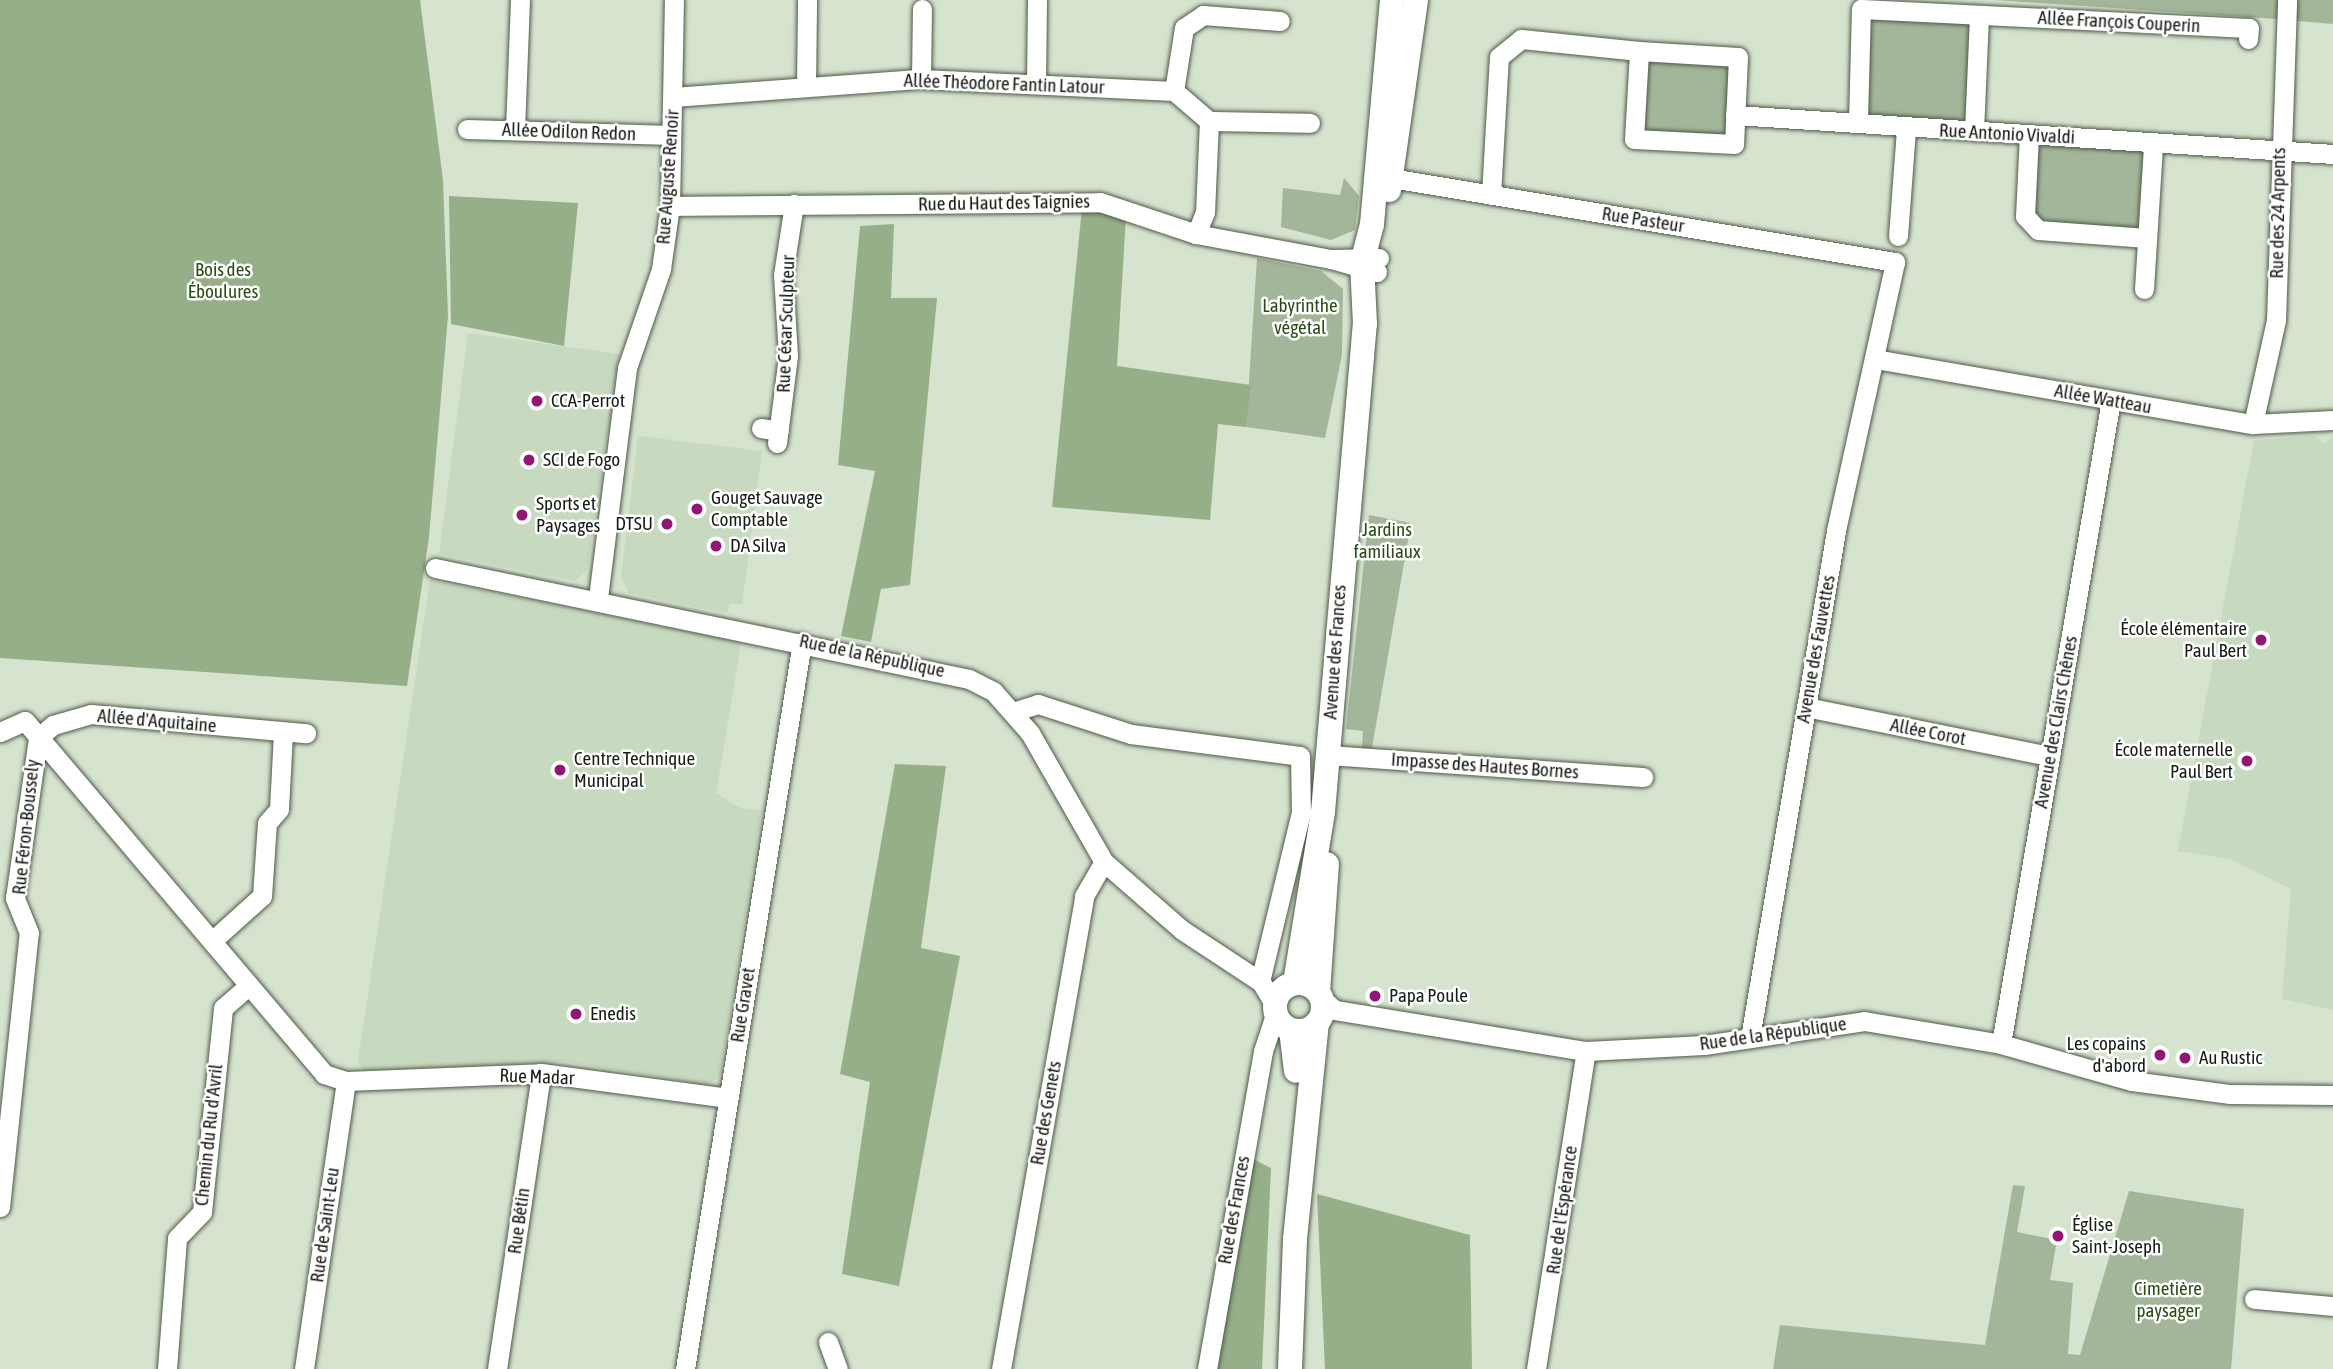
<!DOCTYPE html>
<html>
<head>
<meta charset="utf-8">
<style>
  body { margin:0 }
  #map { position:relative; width:2333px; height:1369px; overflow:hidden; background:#d6e3cf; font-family:"Asap Condensed",sans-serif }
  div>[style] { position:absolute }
  .built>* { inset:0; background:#c7d9bf }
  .green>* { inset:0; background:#a3b69a; transform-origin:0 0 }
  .forest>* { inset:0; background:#96af89 }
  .roads { filter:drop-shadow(0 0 2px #4e5a49) drop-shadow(0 0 2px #4e5a49) }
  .minor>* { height:19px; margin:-9.5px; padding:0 9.5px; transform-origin:9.5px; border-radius:9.5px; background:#fff }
  .major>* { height:24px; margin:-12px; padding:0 12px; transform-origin:12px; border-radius:12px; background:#fff }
  .major>.ring { margin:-12px; padding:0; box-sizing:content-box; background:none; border:24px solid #fff; border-radius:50% }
  .dots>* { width:19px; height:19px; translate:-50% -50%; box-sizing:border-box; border:4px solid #fff; border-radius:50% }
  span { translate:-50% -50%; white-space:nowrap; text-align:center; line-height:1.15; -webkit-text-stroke:5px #fff; paint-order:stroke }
  .street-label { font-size:19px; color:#181c15 }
  .park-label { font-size:19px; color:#2a4c15 }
  .poi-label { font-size:19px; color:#181c15 }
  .left { translate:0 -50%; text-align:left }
  .right { translate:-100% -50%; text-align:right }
</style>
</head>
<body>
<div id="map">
  <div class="built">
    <div style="clip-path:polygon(468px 333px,619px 354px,587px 570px,575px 581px,439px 554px)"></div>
    <div style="clip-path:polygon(2333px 435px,2333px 1010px,2282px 999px,2291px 889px,2230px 859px,2178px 851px,2254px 440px,2315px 436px,2325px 444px)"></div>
    <div style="clip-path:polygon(638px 436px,762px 451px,742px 605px,730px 603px,727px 613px,629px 593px,621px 577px)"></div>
    <div style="clip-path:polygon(430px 580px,741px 642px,716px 793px,740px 808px,762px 810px,720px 1076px,707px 1085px,565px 1062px,366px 1072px,358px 1061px)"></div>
  </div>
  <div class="green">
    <div style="clip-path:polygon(1995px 0,2333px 0,2333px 24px,2276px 19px)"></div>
    <div style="left:1861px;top:9px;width:118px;height:113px;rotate:3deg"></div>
    <div style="left:1639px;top:51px;width:99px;height:88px;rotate:3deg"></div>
    <div style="clip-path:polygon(2029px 135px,2153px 144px,2147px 238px,2038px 230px,2025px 216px)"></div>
    <div style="clip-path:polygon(1344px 178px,1359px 196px,1355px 230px,1331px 240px,1281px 227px,1283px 188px,1340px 195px)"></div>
    <div style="clip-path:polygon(1257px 258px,1321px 271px,1343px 289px,1342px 355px,1325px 438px,1246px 427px)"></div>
    <div style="clip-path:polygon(1369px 515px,1411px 523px,1372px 748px,1362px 748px,1363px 731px,1346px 729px)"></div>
    <div style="clip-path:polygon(2013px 1185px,2025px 1186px,2017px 1232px,2057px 1240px,2050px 1280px,2073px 1283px,2068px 1354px,2080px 1355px,2129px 1191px,2244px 1209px,2231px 1369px,1773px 1369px,1780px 1325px,1985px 1345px)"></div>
  </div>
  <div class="forest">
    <div style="clip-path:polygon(0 0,420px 0,443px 180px,448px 316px,429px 537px,407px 686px,0 658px)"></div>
    <div style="clip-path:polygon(449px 196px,578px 203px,564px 346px,451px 324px)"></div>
    <div style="clip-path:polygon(1082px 208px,1126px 216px,1117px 366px,1251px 385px,1246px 427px,1218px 424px,1210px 520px,1052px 507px)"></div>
    <div style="clip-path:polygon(894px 224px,891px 298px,937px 298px,910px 585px,881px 589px,871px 642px,841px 636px,875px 471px,838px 465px,860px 226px)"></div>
    <div style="clip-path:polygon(895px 764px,946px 766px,921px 948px,960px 956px,899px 1286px,842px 1274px,870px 1082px,840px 1074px)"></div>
    <div style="clip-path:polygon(1249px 1157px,1271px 1168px,1262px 1369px,1214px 1369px)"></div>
    <div style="clip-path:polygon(1317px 1194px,1470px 1235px,1472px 1369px,1325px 1369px)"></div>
  </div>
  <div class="roads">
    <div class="minor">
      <div style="left:1639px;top:51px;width:99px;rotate:3.5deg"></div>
      <div style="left:1738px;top:57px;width:87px;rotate:92.6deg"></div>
      <div style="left:1734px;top:144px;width:100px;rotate:-177.1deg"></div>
      <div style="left:1634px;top:139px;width:88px;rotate:-86.7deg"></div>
      <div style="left:921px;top:79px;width:70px;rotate:-89.2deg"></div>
      <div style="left:1036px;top:83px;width:83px;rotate:-89.3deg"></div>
      <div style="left:806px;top:87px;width:87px;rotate:-89.3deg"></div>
      <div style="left:1174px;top:91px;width:64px;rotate:-81deg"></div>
      <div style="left:1184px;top:28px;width:23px;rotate:-34deg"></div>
      <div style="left:1203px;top:15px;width:77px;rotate:4.5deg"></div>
      <div style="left:673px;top:97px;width:249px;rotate:-4.2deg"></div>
      <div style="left:921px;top:79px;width:253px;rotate:2.7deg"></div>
      <div style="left:1174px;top:91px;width:46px;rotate:40.6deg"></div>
      <div style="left:1209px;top:121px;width:91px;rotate:92.5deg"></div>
      <div style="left:1205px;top:212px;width:24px;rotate:112deg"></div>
      <div style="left:1735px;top:115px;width:599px;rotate:3.73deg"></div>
      <div style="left:1209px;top:121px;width:101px;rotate:1.1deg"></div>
      <div style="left:1858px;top:122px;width:113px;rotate:-88.5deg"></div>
      <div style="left:1861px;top:9px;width:388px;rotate:2.8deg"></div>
      <div style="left:2249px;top:28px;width:11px;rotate:95deg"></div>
      <div style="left:467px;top:129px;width:204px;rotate:1.7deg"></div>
      <div style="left:515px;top:130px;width:130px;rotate:-87.8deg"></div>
      <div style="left:1974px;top:131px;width:116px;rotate:-87.5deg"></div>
      <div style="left:2029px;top:135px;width:81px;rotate:92.8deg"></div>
      <div style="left:2025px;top:216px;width:19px;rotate:47deg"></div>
      <div style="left:2038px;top:230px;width:109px;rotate:4.2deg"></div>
      <div style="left:1391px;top:178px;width:511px;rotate:9.46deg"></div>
      <div style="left:1895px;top:262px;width:275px;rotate:102.4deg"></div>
      <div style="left:1836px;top:531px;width:514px;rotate:99.63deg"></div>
      <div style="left:1491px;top:195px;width:138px;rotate:-86.7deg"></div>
      <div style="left:1499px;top:57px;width:28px;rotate:-39deg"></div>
      <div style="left:1521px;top:39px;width:119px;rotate:5.8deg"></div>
      <div style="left:670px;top:206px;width:430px;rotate:-0.5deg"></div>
      <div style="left:1100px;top:202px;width:101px;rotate:18.4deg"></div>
      <div style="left:1196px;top:234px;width:137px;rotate:10.5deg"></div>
      <div style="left:1898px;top:236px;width:107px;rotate:-85.7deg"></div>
      <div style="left:1377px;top:272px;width:48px;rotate:-164.2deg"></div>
      <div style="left:1331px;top:259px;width:48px;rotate:-1.2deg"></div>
      <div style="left:2144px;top:289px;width:145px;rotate:-86.4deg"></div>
      <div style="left:1875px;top:359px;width:384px;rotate:9.8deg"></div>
      <div style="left:2253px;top:424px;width:80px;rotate:-2.9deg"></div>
      <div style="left:2253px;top:424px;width:107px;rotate:-77.5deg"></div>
      <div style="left:2276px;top:320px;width:320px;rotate:-88deg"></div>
      <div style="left:761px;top:428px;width:18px;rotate:9deg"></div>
      <div style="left:777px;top:443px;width:88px;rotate:-82.8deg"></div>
      <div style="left:788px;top:356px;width:81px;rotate:-93.5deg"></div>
      <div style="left:783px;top:275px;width:72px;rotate:-81.2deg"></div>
      <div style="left:435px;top:568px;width:545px;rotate:11.74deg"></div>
      <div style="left:969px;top:679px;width:27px;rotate:27deg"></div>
      <div style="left:993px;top:691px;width:56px;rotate:48.6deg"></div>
      <div style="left:1030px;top:733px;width:149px;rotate:60.2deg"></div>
      <div style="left:1104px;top:862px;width:103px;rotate:41.1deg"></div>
      <div style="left:1182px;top:930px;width:95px;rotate:33.4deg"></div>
      <div style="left:1261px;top:982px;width:27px;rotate:59deg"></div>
      <div style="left:598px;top:598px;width:232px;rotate:-82.8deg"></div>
      <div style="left:627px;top:368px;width:105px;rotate:-71deg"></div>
      <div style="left:661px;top:269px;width:64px;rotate:-81.9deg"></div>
      <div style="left:670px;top:206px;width:206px;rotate:-88.9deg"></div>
      <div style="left:1806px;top:707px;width:249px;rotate:11.4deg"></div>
      <div style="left:1013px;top:712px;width:26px;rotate:-18deg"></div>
      <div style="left:1038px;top:704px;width:98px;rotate:17.9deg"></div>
      <div style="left:1131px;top:734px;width:170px;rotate:7.4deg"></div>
      <div style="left:1300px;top:756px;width:56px;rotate:89deg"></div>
      <div style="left:1301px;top:812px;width:174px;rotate:103.6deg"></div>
      <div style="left:0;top:732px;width:27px;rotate:-24deg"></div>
      <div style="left:25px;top:721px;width:463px;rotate:49.7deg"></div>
      <div style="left:324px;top:1074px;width:23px;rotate:18deg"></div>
      <div style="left:346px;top:1081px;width:195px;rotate:-2.3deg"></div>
      <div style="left:541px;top:1073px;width:189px;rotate:7.6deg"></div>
      <div style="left:1327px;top:755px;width:317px;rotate:4deg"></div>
      <div style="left:212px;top:941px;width:67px;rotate:-42deg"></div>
      <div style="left:262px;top:896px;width:73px;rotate:-86.1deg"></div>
      <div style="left:267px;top:823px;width:18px;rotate:-49deg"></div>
      <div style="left:279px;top:809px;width:77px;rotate:-87deg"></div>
      <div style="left:1321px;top:998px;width:18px;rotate:41deg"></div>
      <div style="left:1335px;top:1010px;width:254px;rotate:9.3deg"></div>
      <div style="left:1586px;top:1051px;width:118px;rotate:-2.9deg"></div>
      <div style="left:1704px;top:1045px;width:162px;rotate:-8.5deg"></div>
      <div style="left:1864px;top:1021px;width:139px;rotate:9.5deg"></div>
      <div style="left:2001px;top:1044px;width:136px;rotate:15.8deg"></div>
      <div style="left:2132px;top:1081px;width:99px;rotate:7.6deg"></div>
      <div style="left:2230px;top:1094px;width:103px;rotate:0.6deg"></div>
      <div style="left:2001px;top:1044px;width:653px;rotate:-80.31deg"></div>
      <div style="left:0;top:1207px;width:276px;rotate:-84deg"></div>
      <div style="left:29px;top:933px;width:38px;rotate:-112deg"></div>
      <div style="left:15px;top:898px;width:162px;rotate:-81.8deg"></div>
      <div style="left:38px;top:738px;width:20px;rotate:-41deg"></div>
      <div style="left:53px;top:725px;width:40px;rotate:-16deg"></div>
      <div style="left:91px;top:714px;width:216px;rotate:5.1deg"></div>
      <div style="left:2254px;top:1299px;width:79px;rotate:5.1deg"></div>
      <div style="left:828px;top:1342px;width:29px;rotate:70deg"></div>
      <div style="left:167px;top:1369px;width:131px;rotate:-85.6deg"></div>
      <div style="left:177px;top:1238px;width:36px;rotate:-46deg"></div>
      <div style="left:202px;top:1212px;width:205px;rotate:-84.1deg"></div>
      <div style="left:223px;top:1008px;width:33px;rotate:-41deg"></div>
      <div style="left:304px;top:1369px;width:291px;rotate:-81.7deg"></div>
      <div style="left:497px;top:1369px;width:299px;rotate:-81.5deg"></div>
      <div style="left:685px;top:1369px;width:736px;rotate:-80.86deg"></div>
      <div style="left:1001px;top:1369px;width:480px;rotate:-80deg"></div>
      <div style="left:1084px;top:896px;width:39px;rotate:-60deg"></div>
      <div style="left:1207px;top:1369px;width:323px;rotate:-80deg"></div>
      <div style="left:1263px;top:1051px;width:41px;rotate:-71.6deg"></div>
      <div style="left:1536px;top:1369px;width:322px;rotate:-81.1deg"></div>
    </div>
    <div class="major">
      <div style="left:1389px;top:190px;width:192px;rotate:-81.9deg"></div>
      <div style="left:1295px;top:983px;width:173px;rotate:-80.7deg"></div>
      <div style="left:1323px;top:812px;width:490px;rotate:-85.1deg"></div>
      <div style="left:1365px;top:324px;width:61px;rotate:-92.8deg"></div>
      <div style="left:1362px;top:263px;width:40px;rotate:-75.6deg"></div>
      <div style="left:1372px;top:224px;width:225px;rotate:-84.9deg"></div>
      <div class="ring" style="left:1275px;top:983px;width:24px;height:24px"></div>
      <div style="left:1318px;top:992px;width:128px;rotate:-86deg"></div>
      <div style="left:1291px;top:1030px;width:41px;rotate:83deg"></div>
      <div style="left:1290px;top:1369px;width:130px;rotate:-87.8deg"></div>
      <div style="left:1295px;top:1239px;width:217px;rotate:-84.2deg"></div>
    </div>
  </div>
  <div class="dots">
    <div style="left:537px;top:401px;background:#921672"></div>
    <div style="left:529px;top:460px;background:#921672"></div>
    <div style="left:697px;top:509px;background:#921672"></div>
    <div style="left:522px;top:515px;background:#921672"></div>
    <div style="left:667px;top:524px;background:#921672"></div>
    <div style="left:716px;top:546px;background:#921672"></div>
    <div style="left:2261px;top:640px;background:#921672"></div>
    <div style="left:2247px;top:761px;background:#921672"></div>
    <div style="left:560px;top:770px;background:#921672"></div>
    <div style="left:1375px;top:996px;background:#921672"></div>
    <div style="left:576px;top:1014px;background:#921672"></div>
    <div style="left:2160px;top:1055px;background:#921672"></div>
    <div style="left:2185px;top:1058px;background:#921672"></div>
    <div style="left:2058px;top:1236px;background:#921672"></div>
  </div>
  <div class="street-label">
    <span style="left:2119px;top:22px;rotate:3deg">Allée François Couperin</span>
    <span style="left:1004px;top:84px;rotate:2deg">Allée Théodore Fantin Latour</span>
    <span style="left:569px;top:132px;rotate:2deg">Allée Odilon Redon</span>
    <span style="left:2007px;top:134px;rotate:3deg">Rue Antonio Vivaldi</span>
    <span style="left:668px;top:177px;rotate:-86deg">Rue Auguste Renoir</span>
    <span style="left:1004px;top:203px;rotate:-1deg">Rue du Haut des Taignies</span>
    <span style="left:2278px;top:213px;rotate:-89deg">Rue des 24 Arpents</span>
    <span style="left:1643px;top:220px;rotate:9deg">Rue Pasteur</span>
    <span style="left:786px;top:324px;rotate:-88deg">Rue César Sculpteur</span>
    <span style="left:2103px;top:399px;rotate:10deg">Allée Watteau</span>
    <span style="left:1816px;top:649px;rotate:-80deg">Avenue des Fauvettes</span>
    <span style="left:1335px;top:652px;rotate:-86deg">Avenue des Frances</span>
    <span style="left:872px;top:656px;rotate:12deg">Rue de la République</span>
    <span style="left:157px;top:721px;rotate:5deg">Allée d'Aquitaine</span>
    <span style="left:2056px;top:722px;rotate:-80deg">Avenue des Clairs Chênes</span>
    <span style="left:1928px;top:732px;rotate:11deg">Allée Corot</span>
    <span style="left:1485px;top:766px;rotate:4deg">Impasse des Hautes Bornes</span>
    <span style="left:26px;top:827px;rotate:-84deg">Rue Féron-Boussely</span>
    <span style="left:743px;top:1005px;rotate:-81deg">Rue Gravet</span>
    <span style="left:1773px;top:1034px;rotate:-8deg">Rue de la République</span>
    <span style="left:537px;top:1077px;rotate:2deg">Rue Madar</span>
    <span style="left:1046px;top:1113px;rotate:-80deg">Rue des Genets</span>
    <span style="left:209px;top:1135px;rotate:-84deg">Chemin du Ru d'Avril</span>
    <span style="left:1234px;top:1210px;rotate:-80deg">Rue des Frances</span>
    <span style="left:1562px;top:1210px;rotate:-82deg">Rue de l'Espérance</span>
    <span style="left:519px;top:1221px;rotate:-82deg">Rue Bétin</span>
    <span style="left:325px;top:1225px;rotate:-82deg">Rue de Saint-Leu</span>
  </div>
  <div class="park-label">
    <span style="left:223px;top:281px">Bois des<br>Éboulures</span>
    <span style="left:1300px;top:317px">Labyrinthe<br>végétal</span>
    <span style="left:1387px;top:541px">Jardins<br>familiaux</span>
    <span style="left:2168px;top:1300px">Cimetière<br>paysager</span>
  </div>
  <div class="poi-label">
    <span class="left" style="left:551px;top:401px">CCA-Perrot</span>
    <span class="left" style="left:543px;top:460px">SCI de Fogo</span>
    <span class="left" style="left:711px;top:509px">Gouget Sauvage<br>Comptable</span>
    <span class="left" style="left:536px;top:515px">Sports et<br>Paysages</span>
    <span class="right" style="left:653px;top:524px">DTSU</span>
    <span class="left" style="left:730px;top:546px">DA Silva</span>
    <span class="right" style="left:2247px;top:640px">École élémentaire<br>Paul Bert</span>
    <span class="right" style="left:2233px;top:761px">École maternelle<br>Paul Bert</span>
    <span class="left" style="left:574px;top:770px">Centre Technique<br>Municipal</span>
    <span class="left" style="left:1389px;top:996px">Papa Poule</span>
    <span class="left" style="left:590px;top:1014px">Enedis</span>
    <span class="right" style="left:2146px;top:1055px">Les copains<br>d'abord</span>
    <span class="left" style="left:2199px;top:1058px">Au Rustic</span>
    <span class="left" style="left:2072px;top:1236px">Église<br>Saint-Joseph</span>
  </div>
</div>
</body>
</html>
